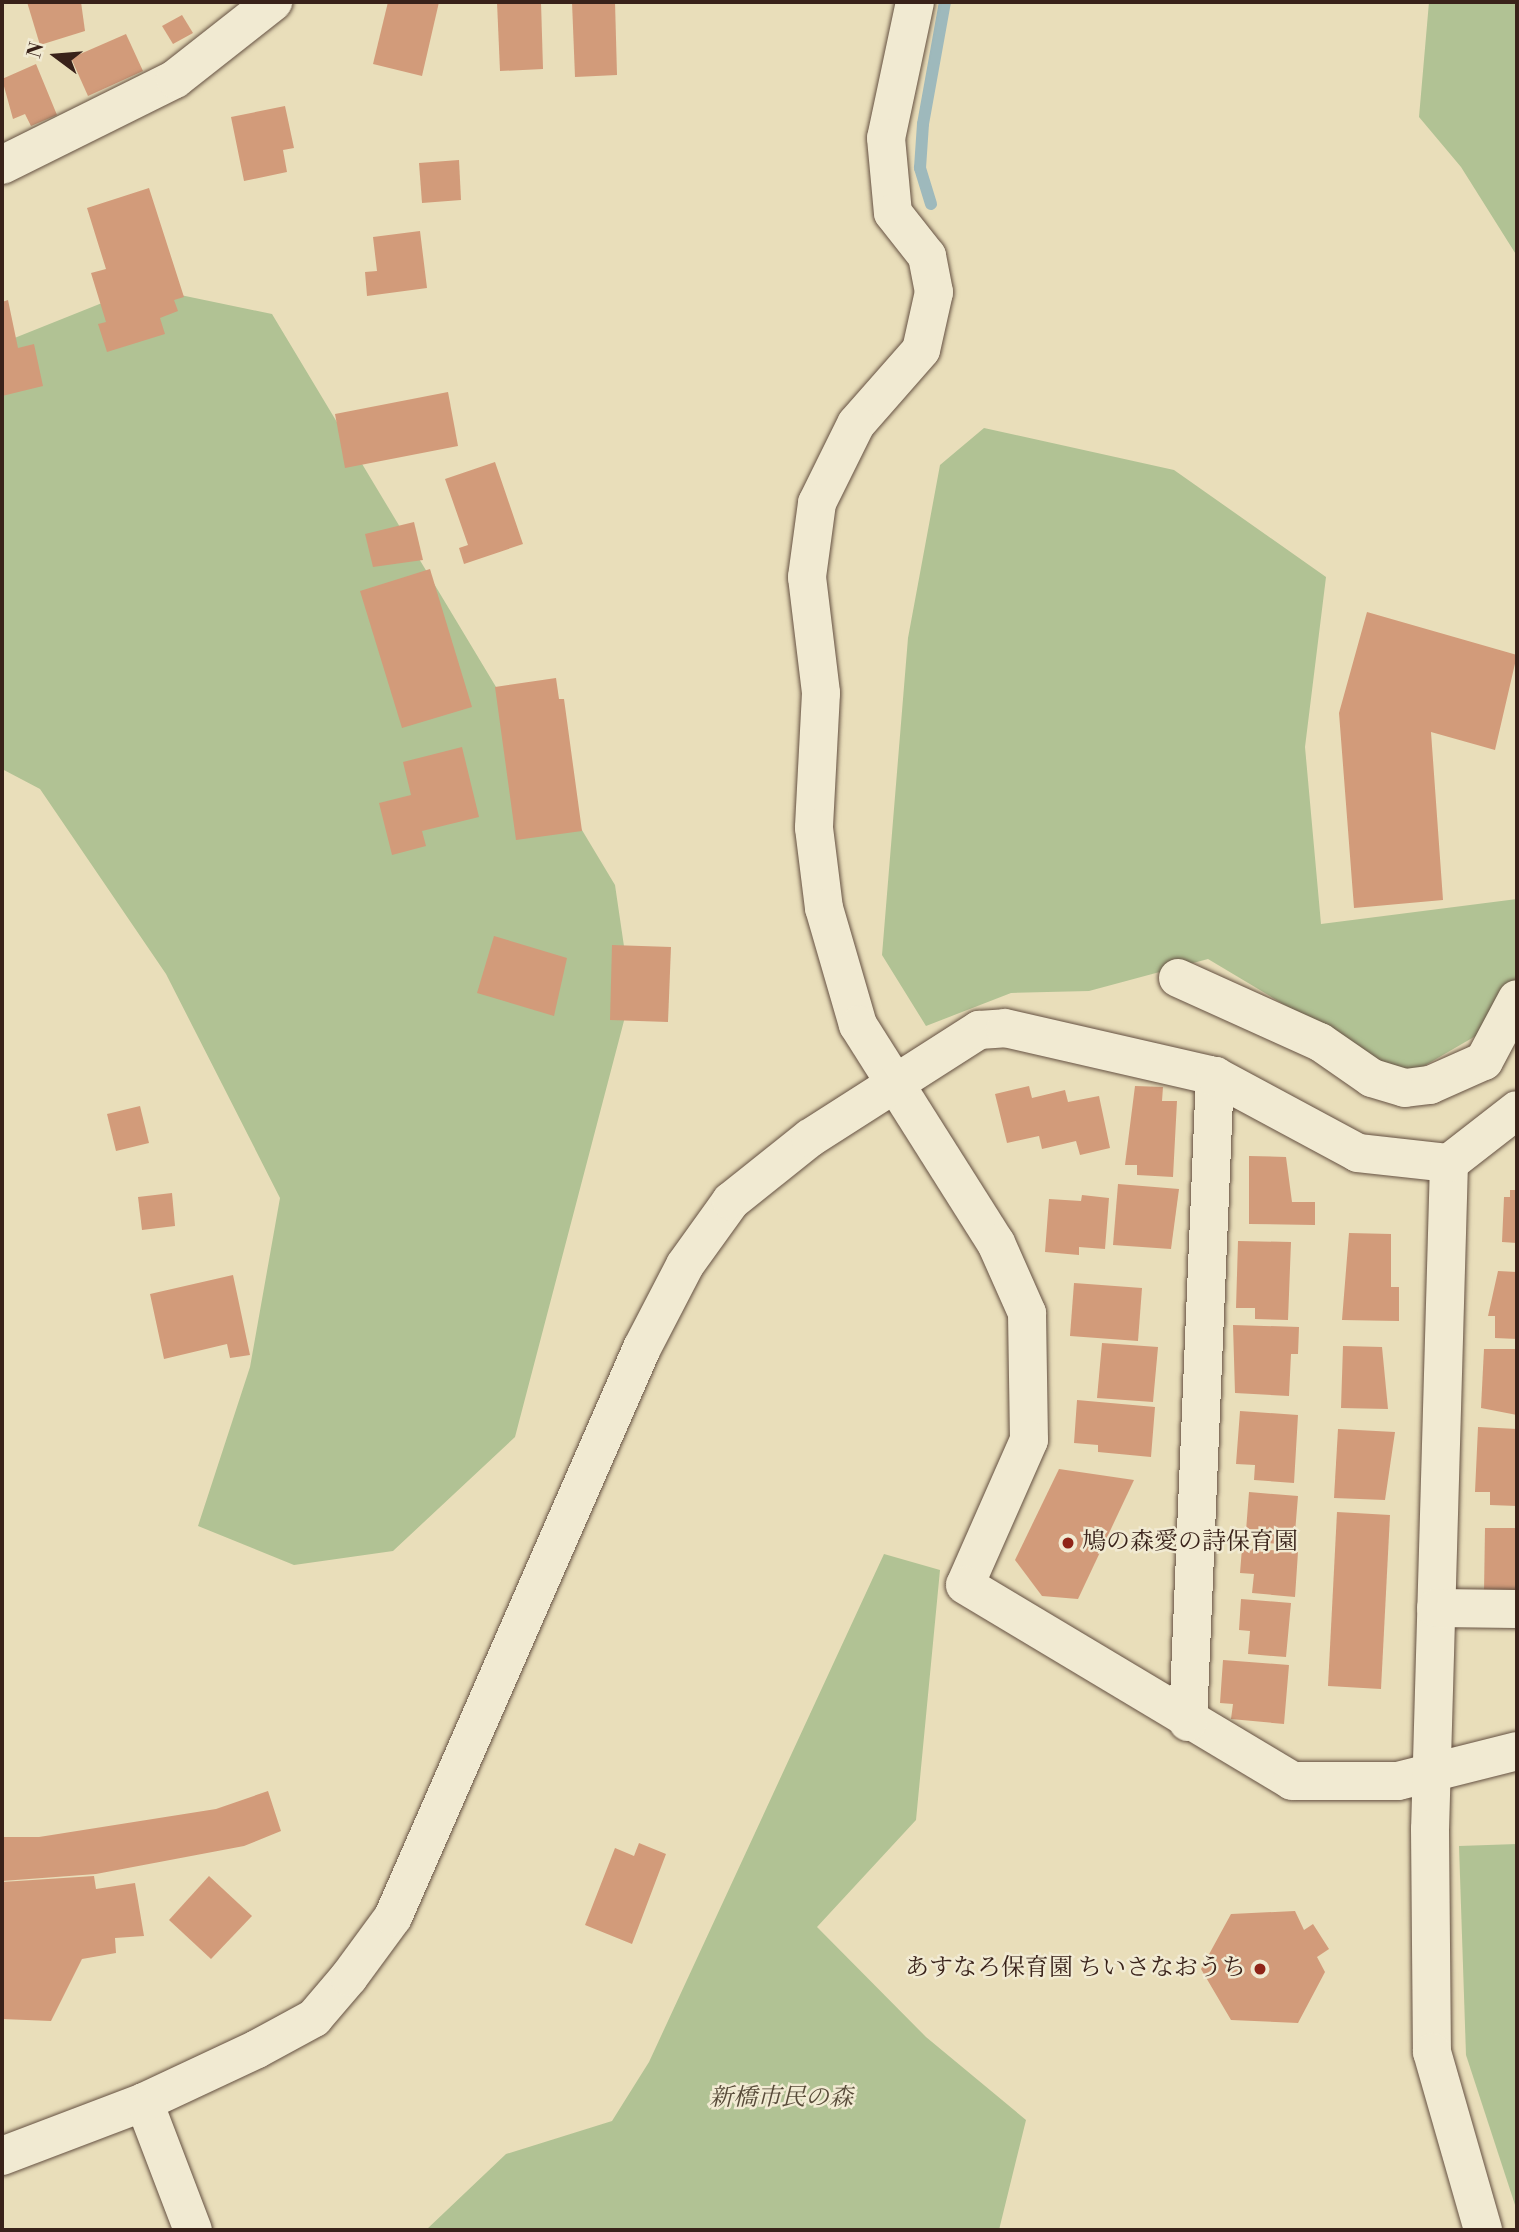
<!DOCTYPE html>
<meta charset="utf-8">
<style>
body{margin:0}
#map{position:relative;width:1519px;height:2232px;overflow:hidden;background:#e9deba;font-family:"Libre Bodoni","Noto Serif JP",serif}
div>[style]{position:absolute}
.green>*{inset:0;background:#b1c294}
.stream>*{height:12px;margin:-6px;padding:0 6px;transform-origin:6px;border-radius:6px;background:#9eb9bc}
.building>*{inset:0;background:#d29b7a}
.roads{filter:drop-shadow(0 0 2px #655142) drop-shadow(0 0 2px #655142)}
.minor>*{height:38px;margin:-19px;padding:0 19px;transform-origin:19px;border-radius:19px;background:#f1ead2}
.dots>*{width:19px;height:19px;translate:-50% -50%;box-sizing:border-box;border:4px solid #f1ead2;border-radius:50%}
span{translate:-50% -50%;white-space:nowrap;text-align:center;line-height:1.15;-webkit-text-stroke:5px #f1ead2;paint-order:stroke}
.poi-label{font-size:24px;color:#39221a}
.left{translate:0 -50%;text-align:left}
.right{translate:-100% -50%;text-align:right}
.park-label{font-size:24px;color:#574a38;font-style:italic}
.frame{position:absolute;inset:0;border:4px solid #39221a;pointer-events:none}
.north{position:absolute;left:21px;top:21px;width:70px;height:70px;-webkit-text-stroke:5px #f1ead2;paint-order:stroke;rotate:286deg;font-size:19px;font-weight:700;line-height:28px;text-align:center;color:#39221a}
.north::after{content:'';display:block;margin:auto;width:24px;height:32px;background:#39221a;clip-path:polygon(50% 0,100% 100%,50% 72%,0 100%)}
</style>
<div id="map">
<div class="green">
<div style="clip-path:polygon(1429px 2px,1517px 2px,1517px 256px,1461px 167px,1419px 117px)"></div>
<div style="clip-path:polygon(142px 287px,272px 314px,615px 885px,631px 994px,515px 1437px,393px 1551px,294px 1565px,198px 1526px,250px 1367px,280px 1198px,166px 974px,40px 789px,2px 769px,2px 343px)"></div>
<div style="clip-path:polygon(984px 428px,1174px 470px,1326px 577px,1305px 747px,1321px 924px,1517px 899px,1517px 975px,1498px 1023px,1405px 1077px,1208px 959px,1089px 991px,1011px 993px,926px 1026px,882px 955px,908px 638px,940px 465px)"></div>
<div style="clip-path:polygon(884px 1554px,940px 1570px,916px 1820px,817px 1927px,926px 2037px,1026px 2120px,999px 2230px,426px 2230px,506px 2154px,612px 2121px,649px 2062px)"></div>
<div style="clip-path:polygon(1517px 1844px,1517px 2211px,1466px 2055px,1459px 1846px)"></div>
</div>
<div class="stream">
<div style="left:931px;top:204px;width:38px;rotate:-107deg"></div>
<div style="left:920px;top:168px;width:44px;rotate:-86.1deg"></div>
<div style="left:923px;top:124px;width:124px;rotate:-79.8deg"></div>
</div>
<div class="building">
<div style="clip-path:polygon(27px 2px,81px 2px,85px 31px,40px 45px)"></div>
<div style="clip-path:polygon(388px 2px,439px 2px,422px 76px,373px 64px)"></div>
<div style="clip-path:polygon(497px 2px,541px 2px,543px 69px,500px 71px)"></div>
<div style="clip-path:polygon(572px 2px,615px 2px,617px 75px,575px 77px)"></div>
<div style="clip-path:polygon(182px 15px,193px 33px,173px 44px,162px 26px)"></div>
<div style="clip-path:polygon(126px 34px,143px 71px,88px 96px,71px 58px)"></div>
<div style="clip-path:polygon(36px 64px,57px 115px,31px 126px,25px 114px,13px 119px,2px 79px)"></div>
<div style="clip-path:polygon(285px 106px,294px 148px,283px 150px,287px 172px,244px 181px,231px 117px)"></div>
<div style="clip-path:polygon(459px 160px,461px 200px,422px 203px,419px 163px)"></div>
<div style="clip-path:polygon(149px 188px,184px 297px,174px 300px,178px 311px,160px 318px,165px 334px,107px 352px,98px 324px,106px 322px,91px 273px,106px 269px,87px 208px)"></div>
<div style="clip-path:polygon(420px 231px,427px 288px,367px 296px,365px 272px,377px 271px,373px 237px)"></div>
<div style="clip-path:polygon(8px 300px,18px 348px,34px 344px,43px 386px,2px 396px,2px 302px)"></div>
<div style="clip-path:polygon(448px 392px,458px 446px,345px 468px,335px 414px)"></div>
<div style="clip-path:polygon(495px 462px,523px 544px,464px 564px,459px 548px,468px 545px,445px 479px)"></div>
<div style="clip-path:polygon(414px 522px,423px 560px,373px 567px,365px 534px)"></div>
<div style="clip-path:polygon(430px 569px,472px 707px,402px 728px,360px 591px)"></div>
<div style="clip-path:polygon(1367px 612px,1517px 655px,1495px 750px,1431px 732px,1443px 900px,1354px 908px,1339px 713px)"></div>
<div style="clip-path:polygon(556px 678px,559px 699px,564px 699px,582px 831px,516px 840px,495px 687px)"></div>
<div style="clip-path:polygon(462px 747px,479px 817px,422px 831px,426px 846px,392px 855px,379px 803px,411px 795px,403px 762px)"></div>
<div style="clip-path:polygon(494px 936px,567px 958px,554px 1016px,477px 993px)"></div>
<div style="clip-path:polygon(612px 945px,671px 947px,668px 1022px,610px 1020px)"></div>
<div style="clip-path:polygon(1029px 1086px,1032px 1098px,1065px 1090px,1068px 1102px,1099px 1096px,1110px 1148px,1080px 1155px,1076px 1141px,1042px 1149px,1039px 1136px,1007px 1143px,995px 1094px)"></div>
<div style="clip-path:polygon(1135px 1086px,1163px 1087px,1162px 1101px,1177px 1101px,1173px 1177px,1137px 1175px,1137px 1165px,1125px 1165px)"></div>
<div style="clip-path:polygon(140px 1106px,149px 1143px,116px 1151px,107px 1114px)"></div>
<div style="clip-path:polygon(1249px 1156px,1286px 1157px,1292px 1202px,1315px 1202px,1315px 1225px,1249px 1224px)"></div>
<div style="clip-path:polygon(1118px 1184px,1179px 1189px,1171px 1249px,1113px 1245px)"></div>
<div style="clip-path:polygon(1510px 1190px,1517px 1190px,1517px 1243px,1502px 1242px,1504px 1197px,1510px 1197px)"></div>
<div style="clip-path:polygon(172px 1193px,175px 1226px,142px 1230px,138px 1197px)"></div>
<div style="clip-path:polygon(1082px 1195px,1109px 1198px,1105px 1249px,1079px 1247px,1079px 1255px,1045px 1252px,1049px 1199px,1081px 1201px)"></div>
<div style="clip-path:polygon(1349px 1233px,1391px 1234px,1391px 1287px,1399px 1287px,1399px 1321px,1342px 1320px)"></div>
<div style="clip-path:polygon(1238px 1241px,1291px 1242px,1288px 1320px,1255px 1319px,1255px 1308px,1236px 1308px)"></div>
<div style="clip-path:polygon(1498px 1271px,1517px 1272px,1517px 1339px,1495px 1338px,1495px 1316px,1488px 1316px)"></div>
<div style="clip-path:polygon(233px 1275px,250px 1355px,230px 1358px,227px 1344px,164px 1359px,150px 1294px)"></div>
<div style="clip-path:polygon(1074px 1283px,1142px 1288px,1138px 1341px,1070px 1336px)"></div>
<div style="clip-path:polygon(1233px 1325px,1299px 1327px,1298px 1354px,1291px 1354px,1289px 1396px,1235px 1393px)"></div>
<div style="clip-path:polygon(1102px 1343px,1158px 1347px,1153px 1402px,1097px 1398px)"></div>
<div style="clip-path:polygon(1343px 1346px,1382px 1347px,1388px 1409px,1341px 1408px)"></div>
<div style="clip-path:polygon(1484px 1349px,1517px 1349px,1517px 1415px,1481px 1408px)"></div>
<div style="clip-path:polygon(1077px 1400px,1155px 1407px,1151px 1457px,1098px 1452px,1098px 1445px,1074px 1443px)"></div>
<div style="clip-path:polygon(1240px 1411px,1298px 1415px,1294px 1483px,1254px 1480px,1255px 1465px,1236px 1464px)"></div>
<div style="clip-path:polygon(1478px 1427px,1517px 1429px,1517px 1506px,1490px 1505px,1490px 1492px,1475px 1492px)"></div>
<div style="clip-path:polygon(1338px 1429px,1395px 1432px,1385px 1500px,1334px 1498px)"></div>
<div style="clip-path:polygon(1059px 1469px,1134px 1480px,1078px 1599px,1042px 1596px,1015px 1560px)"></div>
<div style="clip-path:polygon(1249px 1492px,1298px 1496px,1294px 1545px,1253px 1542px,1254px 1531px,1246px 1531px)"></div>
<div style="clip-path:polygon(1337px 1512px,1390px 1515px,1381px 1689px,1328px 1686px)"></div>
<div style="clip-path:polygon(1485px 1528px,1517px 1528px,1517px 1592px,1484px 1592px)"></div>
<div style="clip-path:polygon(1242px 1548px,1298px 1552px,1295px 1597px,1252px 1593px,1254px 1574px,1240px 1573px)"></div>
<div style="clip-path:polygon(1241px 1599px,1291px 1603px,1286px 1657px,1248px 1654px,1250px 1631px,1239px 1630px)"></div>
<div style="clip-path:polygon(1223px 1660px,1289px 1665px,1284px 1724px,1231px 1719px,1233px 1704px,1220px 1703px)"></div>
<div style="clip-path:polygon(268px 1791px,281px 1831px,244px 1846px,96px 1874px,2px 1881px,2px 1837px,39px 1837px,216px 1809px)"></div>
<div style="clip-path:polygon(639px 1843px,666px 1854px,632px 1944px,585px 1925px,615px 1848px,634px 1856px)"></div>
<div style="clip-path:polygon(94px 1876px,96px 1889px,135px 1883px,144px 1936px,115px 1938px,116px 1953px,82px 1959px,51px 2021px,2px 2019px,2px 1882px)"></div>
<div style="clip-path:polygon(209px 1876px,252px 1916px,211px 1959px,169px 1920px)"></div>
<div style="clip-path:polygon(1295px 1911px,1304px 1930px,1313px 1924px,1329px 1949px,1317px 1957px,1325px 1972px,1298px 2023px,1231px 2020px,1201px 1969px,1231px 1914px)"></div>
</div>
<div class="roads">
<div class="minor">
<div style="left:915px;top:2px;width:139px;rotate:102deg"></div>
<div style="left:886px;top:138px;width:75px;rotate:84.7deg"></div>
<div style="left:893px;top:213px;width:55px;rotate:51.7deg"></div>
<div style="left:927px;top:256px;width:37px;rotate:79deg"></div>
<div style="left:934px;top:292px;width:59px;rotate:102.6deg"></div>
<div style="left:921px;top:350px;width:98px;rotate:131.3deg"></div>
<div style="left:856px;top:424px;width:88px;rotate:116.3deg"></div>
<div style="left:817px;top:503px;width:75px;rotate:97.7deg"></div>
<div style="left:807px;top:577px;width:117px;rotate:83.1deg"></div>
<div style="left:821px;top:693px;width:135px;rotate:93deg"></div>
<div style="left:814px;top:828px;width:81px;rotate:82.9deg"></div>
<div style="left:824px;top:908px;width:122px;rotate:73.8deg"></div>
<div style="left:858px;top:1025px;width:258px;rotate:57.7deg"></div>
<div style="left:996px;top:1243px;width:77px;rotate:66.1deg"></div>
<div style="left:1027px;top:1313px;width:127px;rotate:89.1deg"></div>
<div style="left:1029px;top:1440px;width:158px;rotate:113.8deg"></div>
<div style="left:965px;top:1585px;width:381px;rotate:30.9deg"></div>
<div style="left:1292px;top:1781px;width:106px"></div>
<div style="left:1398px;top:1781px;width:123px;rotate:-14.1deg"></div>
<div style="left:2px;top:165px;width:193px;rotate:-26.4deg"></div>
<div style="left:175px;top:79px;width:125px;rotate:-38.2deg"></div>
<div style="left:1178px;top:978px;width:156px;rotate:24.3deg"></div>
<div style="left:1320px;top:1042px;width:63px;rotate:34.7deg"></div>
<div style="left:1372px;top:1078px;width:34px;rotate:17deg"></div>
<div style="left:1405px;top:1088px;width:25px;rotate:-7deg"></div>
<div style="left:1430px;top:1085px;width:59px;rotate:-24deg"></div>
<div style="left:1484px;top:1061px;width:70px;rotate:-62deg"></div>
<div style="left:1449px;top:1163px;width:666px;rotate:91.63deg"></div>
<div style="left:1430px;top:1829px;width:223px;rotate:89.5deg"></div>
<div style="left:1432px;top:2052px;width:185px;rotate:74deg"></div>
<div style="left:1436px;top:1608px;width:81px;rotate:0.7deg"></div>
<div style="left:1188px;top:1722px;width:647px;rotate:-87.61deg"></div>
<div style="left:144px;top:2102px;width:137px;rotate:69.1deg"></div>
<div style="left:2px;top:2156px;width:152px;rotate:-20.8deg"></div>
<div style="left:144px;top:2102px;width:125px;rotate:-25.1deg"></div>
<div style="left:257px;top:2049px;width:65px;rotate:-28.5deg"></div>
<div style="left:314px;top:2018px;width:54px;rotate:-49.5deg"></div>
<div style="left:349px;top:1977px;width:74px;rotate:-53.7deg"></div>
<div style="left:393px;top:1917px;width:621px;rotate:-66.37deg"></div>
<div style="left:642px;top:1348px;width:93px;rotate:-62.6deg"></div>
<div style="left:685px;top:1265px;width:79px;rotate:-54.3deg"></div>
<div style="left:731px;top:1201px;width:101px;rotate:-38.6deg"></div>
<div style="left:810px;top:1138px;width:201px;rotate:-32.6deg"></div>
<div style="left:979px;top:1030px;width:26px;rotate:-4deg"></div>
<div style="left:1005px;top:1028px;width:215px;rotate:12.9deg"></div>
<div style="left:1215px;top:1076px;width:162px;rotate:28.3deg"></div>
<div style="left:1358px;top:1153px;width:92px;rotate:6.3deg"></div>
<div style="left:1449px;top:1163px;width:86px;rotate:-37.9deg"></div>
</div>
</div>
<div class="dots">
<div style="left:1068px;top:1543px;background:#8f2418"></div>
<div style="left:1260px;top:1969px;background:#8f2418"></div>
</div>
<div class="poi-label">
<span class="left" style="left:1082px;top:1543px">鳩の森愛の詩保育園</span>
<span class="right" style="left:1246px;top:1969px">あすなろ保育園 ちいさなおうち</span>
</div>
<div class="park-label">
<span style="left:781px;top:2099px">新橋市民の森</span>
</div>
<div class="frame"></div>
<div class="north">N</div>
</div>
